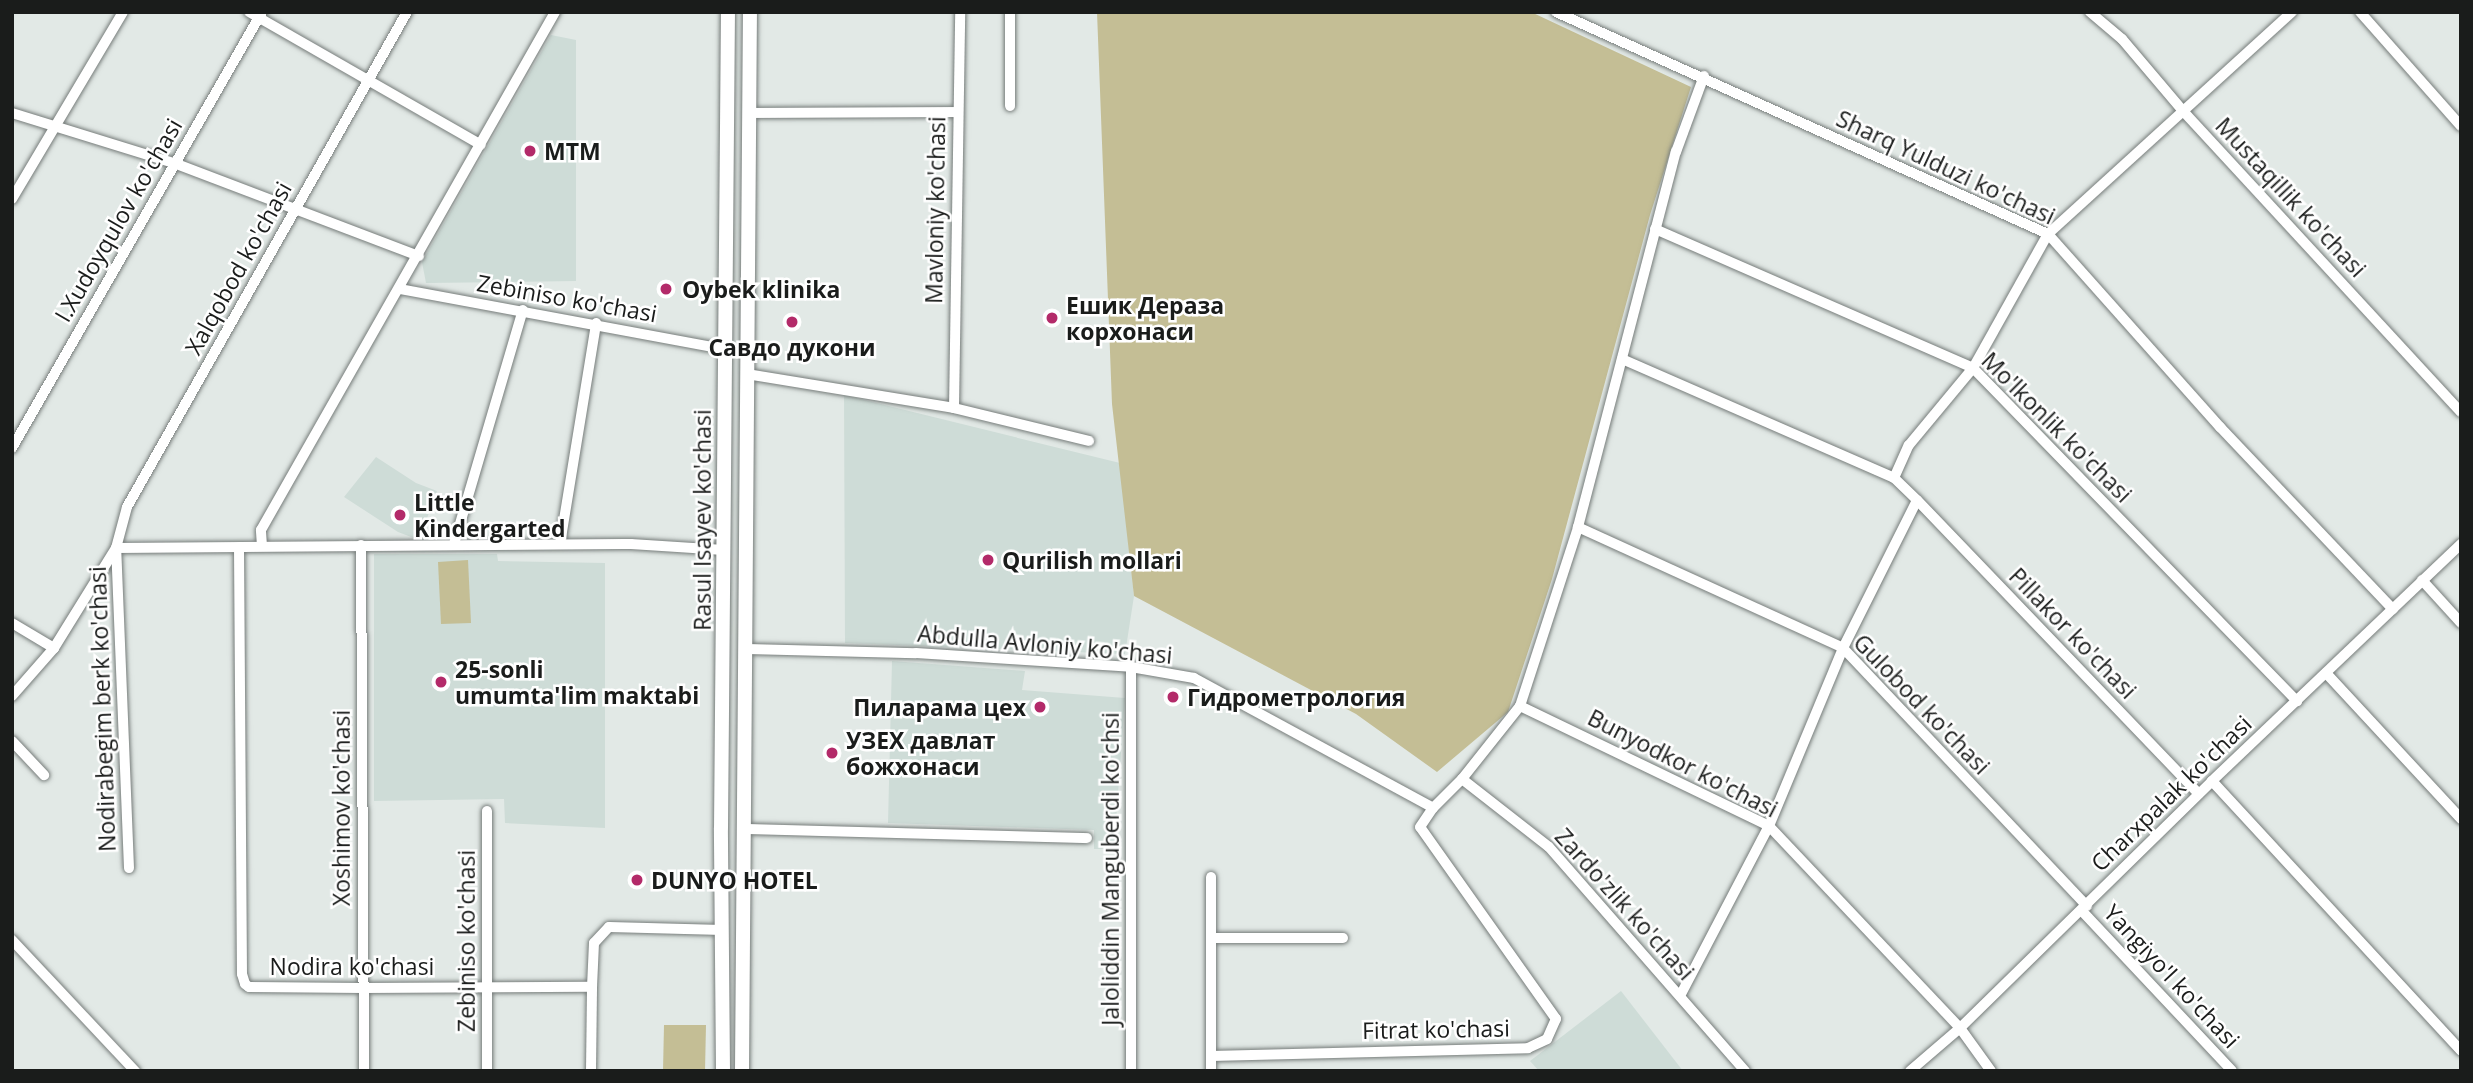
<!DOCTYPE html>
<meta charset="utf-8">
<style>
body{margin:0}
#map{position:relative;width:2473px;height:1083px;overflow:hidden;background:#e2e9e6;font-family:"Open Sans",sans-serif}
div>[style]{position:absolute}
.built>*{inset:0;background:#cedcd7}
.green>*{inset:0;background:#c4be95}
.roads{filter:drop-shadow(0 0 2px #767c7a) drop-shadow(0 0 2px #767c7a)}
.minor>*{height:10px;margin:-5px;padding:0 5px;transform-origin:5px;border-radius:5px;background:#fff}
.major>*{height:14px;margin:-7px;padding:0 7px;transform-origin:7px;border-radius:7px;background:#fff}
.dots>*{width:19px;height:19px;translate:-50% -50%;box-sizing:border-box;border:4px solid #fff;border-radius:50%}
span{translate:-50% -50%;white-space:nowrap;text-align:center;line-height:1.15;-webkit-text-stroke:5px #fff;paint-order:stroke}
.poi-label{font-size:23px;color:#1a1c1b;font-weight:700}
.left{translate:0 -50%;text-align:left}
.right{translate:-100% -50%;text-align:right}
.street-label{font-size:23px;color:#1a1c1b}
.frame{position:absolute;inset:0;border:14px solid #1a1c1b;pointer-events:none}
</style>
<div id="map">
<div class="built">
<div style="clip-path:polygon(551px 35px,576px 40px,576px 281px,426px 283px,422px 262px)"></div>
<div style="clip-path:polygon(844px 395px,1120px 463px,1134px 596px,1125px 654px,845px 643px)"></div>
<div style="clip-path:polygon(376px 457px,416px 483px,437px 491px,419px 540px,398px 532px,344px 497px)"></div>
<div style="clip-path:polygon(374px 554px,497px 554px,498px 561px,605px 563px,605px 828px,505px 823px,504px 799px,374px 801px)"></div>
<div style="clip-path:polygon(892px 661px,1025px 671px,1022px 690px,1125px 698px,1114px 849px,1094px 849px,1094px 830px,888px 823px)"></div>
<div style="clip-path:polygon(1621px 991px,1683px 1071px,1539px 1071px,1530px 1061px)"></div>
</div>
<div class="green">
<div style="clip-path:polygon(1097px 12px,1531px 12px,1691px 87px,1650px 215px,1552px 579px,1508px 712px,1437px 772px,1356px 714px,1134px 596px,1112px 404px)"></div>
<div style="clip-path:polygon(468px 560px,471px 623px,441px 624px,438px 562px)"></div>
<div style="clip-path:polygon(664px 1025px,706px 1025px,705px 1071px,663px 1071px)"></div>
</div>
<div class="roads">
<div class="minor">
<div style="left:249px;top:12px;width:267px;rotate:29.8deg"></div>
<div style="left:1010px;top:12px;width:94px;rotate:90deg"></div>
<div style="left:1556px;top:12px;width:540px;rotate:24.29deg"></div>
<div style="left:2048px;top:234px;width:259px;rotate:48.3deg"></div>
<div style="left:2220px;top:427px;width:251px;rotate:46.5deg"></div>
<div style="left:2090px;top:12px;width:42px;rotate:40.2deg"></div>
<div style="left:2122px;top:39px;width:96px;rotate:49.7deg"></div>
<div style="left:2184px;top:112px;width:408px;rotate:47.3deg"></div>
<div style="left:2360px;top:12px;width:152px;rotate:48.5deg"></div>
<div style="left:12px;top:113px;width:170px;rotate:17.2deg"></div>
<div style="left:174px;top:163px;width:262px;rotate:20.8deg"></div>
<div style="left:750px;top:113px;width:207px;rotate:-0.3deg"></div>
<div style="left:12px;top:199px;width:217px;rotate:-59.3deg"></div>
<div style="left:1655px;top:229px;width:347px;rotate:23.6deg"></div>
<div style="left:1973px;top:368px;width:465px;rotate:45.8deg"></div>
<div style="left:400px;top:289px;width:330px;rotate:10.5deg"></div>
<div style="left:1622px;top:359px;width:297px;rotate:23.6deg"></div>
<div style="left:747px;top:374px;width:210px;rotate:9.3deg"></div>
<div style="left:954px;top:408px;width:139px;rotate:13.7deg"></div>
<div style="left:954px;top:408px;width:396px;rotate:-89.1deg"></div>
<div style="left:12px;top:448px;width:503px;rotate:-60.17deg"></div>
<div style="left:1917px;top:500px;width:407px;rotate:46.2deg"></div>
<div style="left:1578px;top:527px;width:291px;rotate:24.5deg"></div>
<div style="left:1843px;top:648px;width:355px;rotate:46.6deg"></div>
<div style="left:454px;top:544px;width:244px;rotate:-73.6deg"></div>
<div style="left:560px;top:544px;width:224px;rotate:-80.7deg"></div>
<div style="left:361px;top:545px;width:526px;rotate:89.67deg"></div>
<div style="left:262px;top:546px;width:16px;rotate:-94deg"></div>
<div style="left:261px;top:530px;width:596px;rotate:-60.42deg"></div>
<div style="left:239px;top:547px;width:427px;rotate:89.6deg"></div>
<div style="left:242px;top:974px;width:10px;rotate:73deg"></div>
<div style="left:245px;top:984px;width:5px;rotate:37deg"></div>
<div style="left:249px;top:987px;width:114px;rotate:0.5deg"></div>
<div style="left:363px;top:988px;width:229px;rotate:-0.3deg"></div>
<div style="left:592px;top:987px;width:44px;rotate:-87.4deg"></div>
<div style="left:594px;top:943px;width:22px;rotate:-47deg"></div>
<div style="left:609px;top:927px;width:114px;rotate:1.5deg"></div>
<div style="left:116px;top:548px;width:515px;rotate:-0.45deg"></div>
<div style="left:631px;top:544px;width:93px;rotate:3.7deg"></div>
<div style="left:2422px;top:580px;width:58px;rotate:47.8deg"></div>
<div style="left:12px;top:623px;width:49px;rotate:30.8deg"></div>
<div style="left:54px;top:648px;width:118px;rotate:-58.2deg"></div>
<div style="left:747px;top:649px;width:169px;rotate:1.4deg"></div>
<div style="left:916px;top:653px;width:215px;rotate:3.7deg"></div>
<div style="left:1131px;top:667px;width:64px;rotate:9.9deg"></div>
<div style="left:1194px;top:678px;width:272px;rotate:28.5deg"></div>
<div style="left:2326px;top:673px;width:199px;rotate:47.2deg"></div>
<div style="left:12px;top:696px;width:64px;rotate:-48.8deg"></div>
<div style="left:1520px;top:706px;width:276px;rotate:25.7deg"></div>
<div style="left:1769px;top:826px;width:278px;rotate:46.6deg"></div>
<div style="left:1960px;top:1028px;width:53px;rotate:54.2deg"></div>
<div style="left:12px;top:741px;width:47px;rotate:46.7deg"></div>
<div style="left:1462px;top:779px;width:110px;rotate:38deg"></div>
<div style="left:1549px;top:847px;width:298px;rotate:48.8deg"></div>
<div style="left:2212px;top:781px;width:367px;rotate:47.3deg"></div>
<div style="left:743px;top:829px;width:344px;rotate:1.5deg"></div>
<div style="left:129px;top:868px;width:320px;rotate:-92.3deg"></div>
<div style="left:116px;top:548px;width:42px;rotate:-75deg"></div>
<div style="left:127px;top:507px;width:569px;rotate:-60.51deg"></div>
<div style="left:1211px;top:877px;width:194px;rotate:90deg"></div>
<div style="left:2082px;top:911px;width:219px;rotate:46.8deg"></div>
<div style="left:1211px;top:938px;width:132px"></div>
<div style="left:12px;top:940px;width:180px;rotate:46.8deg"></div>
<div style="left:1680px;top:996px;width:192px;rotate:-62.4deg"></div>
<div style="left:1769px;top:826px;width:193px;rotate:-67.4deg"></div>
<div style="left:1843px;top:648px;width:165px;rotate:-63.4deg"></div>
<div style="left:1917px;top:500px;width:32px;rotate:-136deg"></div>
<div style="left:1894px;top:478px;width:36px;rotate:-66deg"></div>
<div style="left:1909px;top:445px;width:100px;rotate:-50.3deg"></div>
<div style="left:1973px;top:368px;width:154px;rotate:-60.8deg"></div>
<div style="left:2048px;top:234px;width:330px;rotate:-42.3deg"></div>
<div style="left:1211px;top:1056px;width:317px;rotate:-1.4deg"></div>
<div style="left:1528px;top:1048px;width:21px;rotate:-25deg"></div>
<div style="left:1547px;top:1039px;width:22px;rotate:-66deg"></div>
<div style="left:1556px;top:1019px;width:235px;rotate:-125.3deg"></div>
<div style="left:1420px;top:827px;width:23px;rotate:-56deg"></div>
<div style="left:1433px;top:808px;width:41px;rotate:-45deg"></div>
<div style="left:1462px;top:779px;width:93px;rotate:-51.5deg"></div>
<div style="left:1520px;top:706px;width:188px;rotate:-72deg"></div>
<div style="left:1578px;top:527px;width:388px;rotate:-75.4deg"></div>
<div style="left:1676px;top:152px;width:81px;rotate:-69.8deg"></div>
<div style="left:487px;top:1071px;width:260px;rotate:-90deg"></div>
<div style="left:591px;top:1071px;width:84px;rotate:-89.3deg"></div>
<div style="left:1131px;top:1071px;width:404px;rotate:-90deg"></div>
<div style="left:1910px;top:1071px;width:66px;rotate:-40.7deg"></div>
<div style="left:1960px;top:1028px;width:353px;rotate:-44.4deg"></div>
<div style="left:2212px;top:781px;width:344px;rotate:-43.6deg"></div>
</div>
<div class="major">
<div style="left:723px;top:1071px;width:243px;rotate:-90.5deg"></div>
<div style="left:721px;top:828px;width:816px;rotate:-89.51deg"></div>
<div style="left:742px;top:1071px;width:1059px;rotate:-89.57deg"></div>
</div>
</div>
<div class="dots">
<div style="left:530px;top:151px;background:#b32a69"></div>
<div style="left:666px;top:289px;background:#b32a69"></div>
<div style="left:1052px;top:318px;background:#b32a69"></div>
<div style="left:792px;top:322px;background:#b32a69"></div>
<div style="left:400px;top:515px;background:#b32a69"></div>
<div style="left:988px;top:560px;background:#b32a69"></div>
<div style="left:441px;top:682px;background:#b32a69"></div>
<div style="left:1173px;top:697px;background:#b32a69"></div>
<div style="left:1040px;top:707px;background:#b32a69"></div>
<div style="left:832px;top:753px;background:#b32a69"></div>
<div style="left:637px;top:880px;background:#b32a69"></div>
</div>
<div class="poi-label">
<span class="left" style="left:544px;top:151px">MTM</span>
<span class="left" style="left:682px;top:289px">Oybek klinika</span>
<span class="left" style="left:1066px;top:318px">Ешик Дераза<br>корхонаси</span>
<span style="left:792px;top:347px">Савдо дукони</span>
<span class="left" style="left:414px;top:515px">Little<br>Kindergarted</span>
<span class="left" style="left:1002px;top:560px">Qurilish mollari</span>
<span class="left" style="left:455px;top:682px">25-sonli<br>umumta'lim maktabi</span>
<span class="left" style="left:1187px;top:697px">Гидрометрология</span>
<span class="right" style="left:1026px;top:707px">Пиларама цех</span>
<span class="left" style="left:846px;top:753px">УЗЕХ давлат<br>божхонаси</span>
<span class="left" style="left:651px;top:880px">DUNYO HOTEL</span>
</div>
<div class="street-label">
<span style="left:1946px;top:167px;rotate:25deg">Sharq Yulduzi ko'chasi</span>
<span style="left:2291px;top:197px;rotate:47deg">Mustaqillik ko'chasi</span>
<span style="left:935px;top:210px;rotate:-89deg">Mavloniy ko'chasi</span>
<span style="left:118px;top:220px;rotate:-60deg">I.Xudoyqulov ko'chasi</span>
<span style="left:238px;top:268px;rotate:-61deg">Xalqobod ko'chasi</span>
<span style="left:567px;top:298px;rotate:10deg">Zebiniso ko'chasi</span>
<span style="left:2057px;top:427px;rotate:45deg">Mo'lkonlik ko'chasi</span>
<span style="left:702px;top:520px;rotate:-90deg">Rasul Isayev ko'chasi</span>
<span style="left:2073px;top:633px;rotate:46deg">Pillakor ko'chasi</span>
<span style="left:1045px;top:644px;rotate:5deg">Abdulla Avloniy ko'chasi</span>
<span style="left:1922px;top:704px;rotate:46deg">Gulobod ko'chasi</span>
<span style="left:102px;top:709px;rotate:-92deg">Nodirabegim berk ko'chasi</span>
<span style="left:1683px;top:763px;rotate:27deg">Bunyodkor ko'chasi</span>
<span style="left:2171px;top:793px;rotate:-44deg">Charxpalak ko'chasi</span>
<span style="left:341px;top:808px;rotate:-90deg">Xoshimov ko'chasi</span>
<span style="left:1110px;top:869px;rotate:-90deg">Jaloliddin Manguberdi ko'chsi</span>
<span style="left:1625px;top:904px;rotate:48deg">Zardo'zlik ko'chasi</span>
<span style="left:466px;top:941px;rotate:-90deg">Zebiniso ko'chasi</span>
<span style="left:352px;top:966px">Nodira ko'chasi</span>
<span style="left:2172px;top:976px;rotate:47deg">Yangiyo'l ko'chasi</span>
<span style="left:1436px;top:1029px;rotate:-1deg">Fitrat ko'chasi</span>
</div>
<div class="frame"></div>
</div>
